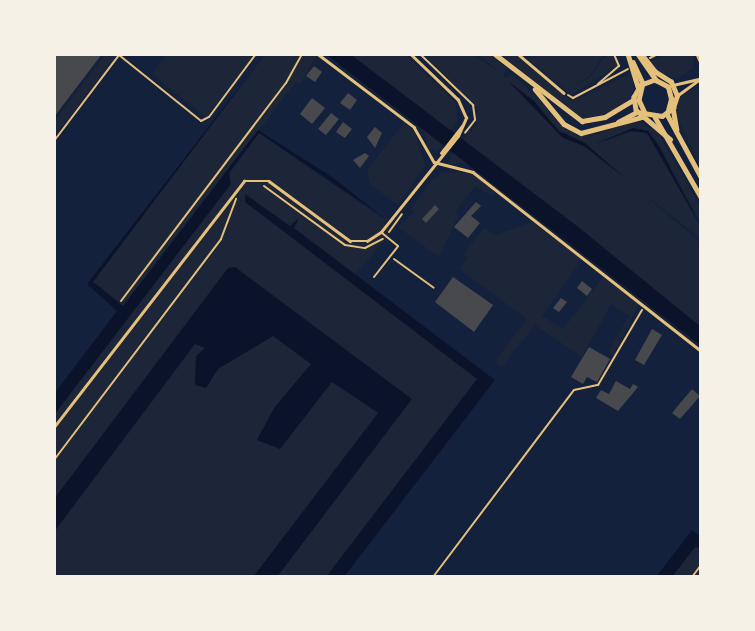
<!DOCTYPE html>
<style>
body{margin:0}
#map{position:relative;width:755px;height:631px;overflow:hidden;background:#14213d;font-family:"DM Sans",sans-serif}
div>[style]{position:absolute}
.green>*{inset:0;background:#1d2539}
.water>*{inset:0;background:#0b132b}
.building>*{inset:0;background:#48494c}
.path>*{height:2px;margin:-1px;padding:0 1px;transform-origin:1px;border-radius:1px;background:#e5c07b}
.service>*{height:2px;margin:-1px;padding:0 1px;transform-origin:1px;border-radius:1px;background:#e5c07b}
.minor>*{height:2.5px;margin:-1.25px;padding:0 1.25px;transform-origin:1.25px;border-radius:1.25px;background:#e5c07b}
.secondary>*{height:4.5px;margin:-2.25px;padding:0 2.25px;transform-origin:2.25px;border-radius:2.25px;background:#e5c07b}
.primary>*{height:4.5px;margin:-2.25px;padding:0 2.25px;transform-origin:2.25px;border-radius:2.25px;background:#e5c07b}
span{translate:-50% -50%;white-space:nowrap;text-align:center;line-height:1.15;-webkit-text-stroke:6px #f6f1e7;paint-order:stroke}
.frame{position:absolute;inset:0;border:56px solid #f6f1e7;pointer-events:none}
</style>
<div id="map">
<div class="green">
<div style="clip-path:polygon(106px 54px,118px 54px,54px 137px,54px 122px)"></div>
<div style="clip-path:polygon(167px 54px,254px 54px,206px 117px,152px 74px)"></div>
<div style="clip-path:polygon(265px 54px,316px 56px,300px 84px,296px 82px,123px 306px,93px 281px)"></div>
<div style="clip-path:polygon(323px 54px,443px 144px,437px 152px,428px 149px,425px 134px,418px 126px)"></div>
<div style="clip-path:polygon(350px 54px,405px 54px,456px 103px,457px 123px,450px 131px,439px 124px)"></div>
<div style="clip-path:polygon(423px 54px,472px 54px,499px 72px,478px 54px,489px 54px,506px 68px,503px 78px,513px 75px,577px 136px,595px 135px,635px 120px,657px 131px,701px 208px,701px 223px,659px 146px,648px 131px,633px 128px,595px 144px,639px 130px,650px 137px,664px 159px,701px 227px,701px 239px,635px 187px,701px 243px,701px 327px,462px 140px,476px 126px,477px 107px)"></div>
<div style="clip-path:polygon(500px 54px,517px 56px,572px 101px,632px 73px,634px 90px,623px 106px,598px 117px,579px 118px)"></div>
<div style="clip-path:polygon(530px 54px,554px 75px,531px 54px,605px 54px,589px 76px,571px 88px,590px 77px,607px 54px,613px 54px,618px 66px,572px 95px,529px 60px)"></div>
<div style="clip-path:polygon(665px 54px,694px 54px,693px 68px,677px 79px,659px 72px,651px 62px)"></div>
<div style="clip-path:polygon(693px 89px,701px 89px,701px 169px,675px 113px,680px 97px)"></div>
<div style="clip-path:polygon(404px 123px,415px 132px,425px 166px,398px 205px,370px 184px,367px 170px)"></div>
<div style="clip-path:polygon(259px 133px,380px 217px,388px 218px,384px 223px,394px 230px,352px 278px,484px 378px,334px 577px,54px 577px,54px 412px)"></div>
<div style="clip-path:polygon(454px 152px,677px 323px,701px 347px,473px 168px,462px 163px,447px 165px)"></div>
<div style="clip-path:polygon(443px 172px,471px 173px,493px 190px,494px 197px,475px 186px,455px 212px,458px 216px,439px 257px,398px 227px,414px 212px,411px 209px,431px 181px)"></div>
<div style="clip-path:polygon(532px 222px,582px 259px,542px 316px,563px 329px,603px 277px,639px 304px,613px 356px,609px 350px,629px 316px,611px 304px,582px 357px,535px 325px,502px 367px,494px 362px,527px 319px,459px 269px,468px 258px,463px 255px,484px 228px,496px 235px)"></div>
<div style="clip-path:polygon(701px 541px,701px 577px,666px 577px)"></div>
</div>
<div class="water">
<div style="clip-path:polygon(265px 54px,93px 282px,123px 306px,258px 130px,332px 177px,383px 217px,259px 133px,229px 173px,231px 184px,54px 415px,54px 394px,117px 311px,87px 284px)"></div>
<div style="clip-path:polygon(326px 54px,350px 54px,577px 226px,701px 327px,701px 346px)"></div>
<div style="clip-path:polygon(508px 81px,534px 101px,559px 131px,585px 143px,626px 179px,584px 146px,563px 138px)"></div>
<div style="clip-path:polygon(633px 128px,648px 131px,659px 146px,701px 227px,647px 133px,630px 131px,595px 144px)"></div>
<div style="clip-path:polygon(245px 194px,290px 226px,299px 218px,294px 228px,495px 380px,344px 577px,326px 577px,477px 379px,245px 202px)"></div>
<div style="clip-path:polygon(235px 267px,412px 399px,277px 577px,253px 577px,378px 413px,332px 382px,280px 449px,257px 440px,274px 408px,311px 364px,273px 336px,218px 369px,206px 388px,195px 385px,196px 356px,205px 348px,195px 344px,54px 532px,54px 499px,228px 268px)"></div>
<div style="clip-path:polygon(692px 530px,701px 537px,701px 548px,695px 547px,672px 577px,656px 577px)"></div>
</div>
<div class="building">
<div style="clip-path:polygon(54px 54px,102px 54px,54px 117px)"></div>
<div style="clip-path:polygon(314px 66px,322px 72px,315px 82px,306px 76px)"></div>
<div style="clip-path:polygon(348px 93px,357px 100px,350px 110px,340px 103px)"></div>
<div style="clip-path:polygon(312px 98px,325px 108px,312px 124px,300px 114px)"></div>
<div style="clip-path:polygon(331px 113px,339px 119px,326px 135px,318px 129px)"></div>
<div style="clip-path:polygon(343px 122px,352px 129px,345px 138px,336px 132px)"></div>
<div style="clip-path:polygon(375px 127px,382px 133px,375px 148px,367px 137px)"></div>
<div style="clip-path:polygon(365px 153px,369px 156px,360px 168px,353px 160px)"></div>
<div style="clip-path:polygon(476px 202px,481px 206px,471px 216px,480px 223px,468px 238px,454px 227px)"></div>
<div style="clip-path:polygon(435px 205px,439px 209px,426px 223px,422px 219px)"></div>
<div style="clip-path:polygon(453px 277px,493px 305px,474px 332px,435px 302px)"></div>
<div style="clip-path:polygon(582px 281px,592px 289px,587px 296px,577px 288px)"></div>
<div style="clip-path:polygon(561px 298px,567px 302px,559px 312px,553px 308px)"></div>
<div style="clip-path:polygon(652px 329px,662px 335px,644px 365px,635px 360px)"></div>
<div style="clip-path:polygon(589px 347px,610px 359px,597px 382px,587px 377px,583px 384px,571px 377px)"></div>
<div style="clip-path:polygon(616px 381px,630px 389px,633px 384px,638px 387px,618px 411px,596px 398px,601px 390px,609px 394px)"></div>
<div style="clip-path:polygon(692px 389px,700px 396px,680px 419px,672px 413px)"></div>
</div>
<div class="path">
<div style="left:420px;top:54px;width:74px;rotate:43.9deg"></div>
<div style="left:473px;top:105px;width:15px;rotate:82deg"></div>
<div style="left:475px;top:120px;width:16px;rotate:128deg"></div>
<div style="left:650px;top:58px;width:9px;rotate:-27deg"></div>
<div style="left:598px;top:84px;width:28px;rotate:-41deg"></div>
<div style="left:619px;top:66px;width:13px;rotate:-113deg"></div>
<div style="left:568px;top:95px;width:6px;rotate:31deg"></div>
<div style="left:573px;top:98px;width:62px;rotate:-27.8deg"></div>
<div style="left:54px;top:141px;width:108px;rotate:-52.9deg"></div>
<div style="left:119px;top:55px;width:105px;rotate:38.8deg"></div>
<div style="left:201px;top:121px;width:9px;rotate:-27deg"></div>
<div style="left:209px;top:117px;width:79px;rotate:-53.3deg"></div>
<div style="left:264px;top:186px;width:100px;rotate:36.1deg"></div>
<div style="left:345px;top:245px;width:20px;rotate:9deg"></div>
<div style="left:365px;top:248px;width:20px;rotate:-27deg"></div>
<div style="left:389px;top:232px;width:22px;rotate:-54deg"></div>
<div style="left:394px;top:259px;width:49px;rotate:35.9deg"></div>
<div style="left:121px;top:301px;width:273px;rotate:-52.9deg"></div>
<div style="left:286px;top:83px;width:33px;rotate:-61deg"></div>
<div style="left:54px;top:460px;width:277px;rotate:-52.9deg"></div>
<div style="left:221px;top:239px;width:43px;rotate:-69.4deg"></div>
<div style="left:433px;top:577px;width:234px;rotate:-53deg"></div>
<div style="left:574px;top:390px;width:25px;rotate:-12deg"></div>
<div style="left:598px;top:385px;width:87px;rotate:-59.6deg"></div>
<div style="left:692px;top:577px;width:15px;rotate:-53deg"></div>
</div>
<div class="service">
<div style="left:374px;top:277px;width:39px;rotate:-52deg"></div>
<div style="left:398px;top:246px;width:21px;rotate:-141deg"></div>
</div>
<div class="minor">
<div style="left:318px;top:54px;width:121px;rotate:37.2deg"></div>
<div style="left:414px;top:127px;width:40px;rotate:60.3deg"></div>
<div style="left:434px;top:162px;width:40px;rotate:14.4deg"></div>
<div style="left:473px;top:172px;width:290px;rotate:38.1deg"></div>
<div style="left:518px;top:54px;width:60px;rotate:40.3deg"></div>
<div style="left:697px;top:54px;width:10px;rotate:66deg"></div>
<div style="left:673px;top:85px;width:28px;rotate:-13deg"></div>
<div style="left:678px;top:95px;width:29px;rotate:-36deg"></div>
<div style="left:441px;top:153px;width:34px;rotate:-52deg"></div>
<div style="left:54px;top:427px;width:311px;rotate:-52.3deg"></div>
<div style="left:244px;top:181px;width:25px"></div>
<div style="left:269px;top:181px;width:101px;rotate:36.5deg"></div>
<div style="left:350px;top:241px;width:17px"></div>
<div style="left:367px;top:241px;width:17px;rotate:-33deg"></div>
<div style="left:381px;top:232px;width:123px;rotate:-51.3deg"></div>
<div style="left:458px;top:136px;width:20px;rotate:-66deg"></div>
<div style="left:466px;top:118px;width:20px;rotate:-114deg"></div>
<div style="left:458px;top:100px;width:66px;rotate:-136.2deg"></div>
</div>
<div class="secondary">
<div style="left:495px;top:54px;width:110px;rotate:37.6deg"></div>
<div style="left:582px;top:121px;width:23px;rotate:-10deg"></div>
<div style="left:605px;top:117px;width:33px;rotate:-31deg"></div>
<div style="left:535px;top:89px;width:45px;rotate:50.4deg"></div>
<div style="left:564px;top:124px;width:19px;rotate:28deg"></div>
<div style="left:581px;top:133px;width:63px;rotate:-14.7deg"></div>
<div style="left:618px;top:122px;width:21px;rotate:-28deg"></div>
</div>
<div class="primary">
<div style="left:628px;top:54px;width:34px;rotate:73deg"></div>
<div style="left:638px;top:54px;width:32px;rotate:55deg"></div>
<div style="left:633px;top:62px;width:23px;rotate:65deg"></div>
<div style="left:643px;top:83px;width:17px;rotate:103deg"></div>
<div style="left:639px;top:100px;width:14px;rotate:65deg"></div>
<div style="left:673px;top:108px;width:22px;rotate:80deg"></div>
<div style="left:637px;top:112px;width:25px;rotate:9deg"></div>
<div style="left:662px;top:116px;width:14px;rotate:-36deg"></div>
<div style="left:673px;top:108px;width:13px;rotate:-72deg"></div>
<div style="left:677px;top:96px;width:15px;rotate:-113deg"></div>
<div style="left:671px;top:82px;width:19px;rotate:-148deg"></div>
<div style="left:655px;top:72px;width:23px;rotate:-128deg"></div>
<div style="left:667px;top:114px;width:16px;rotate:-75deg"></div>
<div style="left:671px;top:99px;width:12px;rotate:-104deg"></div>
<div style="left:668px;top:87px;width:15px;rotate:-152deg"></div>
<div style="left:655px;top:80px;width:15px;rotate:160deg"></div>
<div style="left:641px;top:85px;width:14px;rotate:120deg"></div>
<div style="left:634px;top:97px;width:13px;rotate:81deg"></div>
<div style="left:636px;top:110px;width:45px;rotate:40.5deg"></div>
<div style="left:667px;top:114px;width:72px;rotate:61.6deg"></div>
<div style="left:655px;top:117px;width:92px;rotate:60.1deg"></div>
</div>
<div class="frame"></div>
</div>
